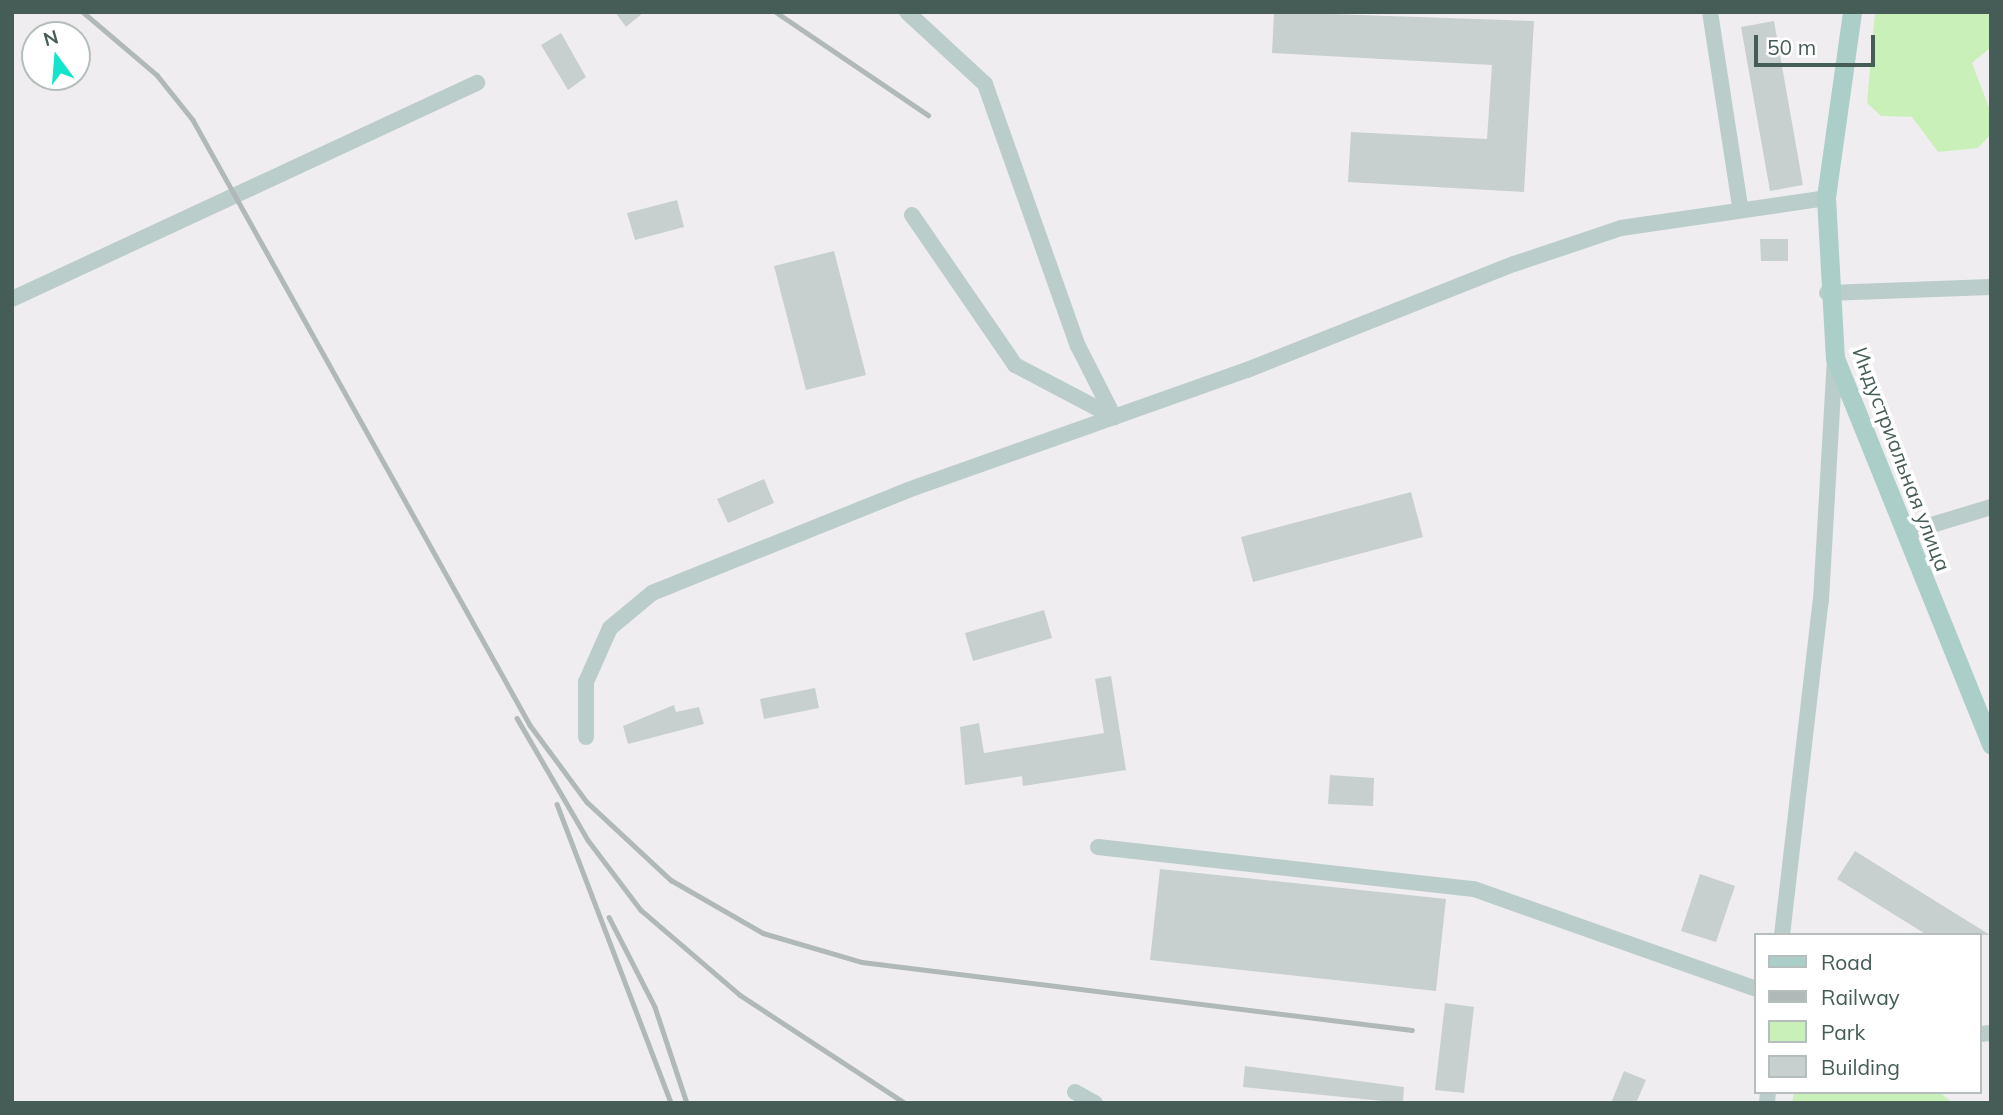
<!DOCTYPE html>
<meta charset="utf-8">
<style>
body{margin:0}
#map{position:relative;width:2003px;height:1115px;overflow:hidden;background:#f0edf0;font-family:Mulish,sans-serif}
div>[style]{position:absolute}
.green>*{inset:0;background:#caf0ba}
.building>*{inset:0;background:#c7d0cf}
.minor>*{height:16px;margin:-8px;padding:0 8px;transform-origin:8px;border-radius:8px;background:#bbcdca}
.major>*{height:19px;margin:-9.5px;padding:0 9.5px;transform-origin:9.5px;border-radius:9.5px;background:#accec8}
.rail>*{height:4.5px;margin:-2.25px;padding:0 2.25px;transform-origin:2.25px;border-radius:2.25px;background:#b0b8b8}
span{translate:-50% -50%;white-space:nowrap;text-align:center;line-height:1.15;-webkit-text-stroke:7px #fff;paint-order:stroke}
.street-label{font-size:21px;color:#455c57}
.frame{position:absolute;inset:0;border:14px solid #455c57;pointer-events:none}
.legend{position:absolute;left:1754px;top:933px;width:228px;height:161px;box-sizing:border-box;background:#fff;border:2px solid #b5bebc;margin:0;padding:9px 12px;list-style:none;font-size:21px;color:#455c57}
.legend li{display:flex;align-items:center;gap:14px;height:35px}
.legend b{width:35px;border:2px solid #b5bebc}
.north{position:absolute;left:21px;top:21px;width:70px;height:70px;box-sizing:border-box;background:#fff;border:2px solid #b5bebc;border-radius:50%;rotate:344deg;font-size:19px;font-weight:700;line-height:28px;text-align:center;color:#455c57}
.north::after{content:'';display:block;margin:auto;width:24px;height:32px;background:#14e4cc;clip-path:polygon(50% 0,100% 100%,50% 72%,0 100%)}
.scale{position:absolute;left:1754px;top:35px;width:121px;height:32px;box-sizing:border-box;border:4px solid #455c57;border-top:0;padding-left:9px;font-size:21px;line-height:24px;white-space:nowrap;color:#455c57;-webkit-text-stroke:5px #fff;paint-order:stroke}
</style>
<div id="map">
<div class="green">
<div style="clip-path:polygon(1875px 12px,1991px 12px,1991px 47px,1972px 63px,1991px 113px,1991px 134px,1978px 148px,1938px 152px,1912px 117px,1881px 116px,1867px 103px)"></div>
<div style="clip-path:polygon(1794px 1092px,1939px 1092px,1953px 1103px,1792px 1103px)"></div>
</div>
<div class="building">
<div style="clip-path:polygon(615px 12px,644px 12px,626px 27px)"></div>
<div style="clip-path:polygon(1274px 12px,1534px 21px,1524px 192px,1348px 182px,1351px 132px,1487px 139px,1492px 65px,1272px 53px)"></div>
<div style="clip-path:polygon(1774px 21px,1803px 185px,1770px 191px,1741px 27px)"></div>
<div style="clip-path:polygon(561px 33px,586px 77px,568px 90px,541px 45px)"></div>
<div style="clip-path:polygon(677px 200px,684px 227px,635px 240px,627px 213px)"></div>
<div style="clip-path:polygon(1760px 239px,1788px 239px,1788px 261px,1761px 261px)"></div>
<div style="clip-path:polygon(834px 251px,866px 375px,806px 390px,774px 266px)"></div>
<div style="clip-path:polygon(764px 479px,774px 503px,728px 523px,717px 499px)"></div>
<div style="clip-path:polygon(1411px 492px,1423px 537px,1253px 582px,1241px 537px)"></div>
<div style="clip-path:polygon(1044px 610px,1052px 638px,973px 661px,965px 633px)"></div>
<div style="clip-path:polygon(1111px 676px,1126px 770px,1023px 786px,1022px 776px,965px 785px,960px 727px,979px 723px,984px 753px,1104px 733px,1095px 679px)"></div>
<div style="clip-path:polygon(815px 688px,819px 708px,764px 719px,760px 699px)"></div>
<div style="clip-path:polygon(674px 705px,676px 712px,699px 707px,704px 724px,628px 744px,623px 726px)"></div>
<div style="clip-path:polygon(1330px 775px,1374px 778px,1373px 806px,1328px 804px)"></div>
<div style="clip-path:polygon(1855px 851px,1990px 935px,1927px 935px,1837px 879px)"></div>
<div style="clip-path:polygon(1160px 869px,1446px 899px,1436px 991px,1150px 960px)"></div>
<div style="clip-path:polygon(1700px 874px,1735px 886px,1716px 942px,1681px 931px)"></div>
<div style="clip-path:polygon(1445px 1003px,1474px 1007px,1464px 1093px,1435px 1090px)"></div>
<div style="clip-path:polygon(1245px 1066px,1404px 1087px,1403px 1103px,1243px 1087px)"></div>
<div style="clip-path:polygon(1624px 1071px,1646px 1080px,1636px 1103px,1611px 1103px)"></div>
</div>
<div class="minor">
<div style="left:907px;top:12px;width:106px;rotate:42.7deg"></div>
<div style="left:985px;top:84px;width:278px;rotate:70.5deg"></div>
<div style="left:1078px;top:346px;width:80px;rotate:63.1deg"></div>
<div style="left:1710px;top:12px;width:196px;rotate:81.2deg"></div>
<div style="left:912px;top:215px;width:182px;rotate:55.5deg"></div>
<div style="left:1015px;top:365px;width:112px;rotate:27.7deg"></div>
<div style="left:1827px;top:293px;width:164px;rotate:-2.1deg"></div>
<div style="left:12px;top:299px;width:513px;rotate:-24.92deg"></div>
<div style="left:1905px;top:533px;width:90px;rotate:-16.8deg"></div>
<div style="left:586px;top:737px;width:55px;rotate:-90deg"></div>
<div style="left:586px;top:682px;width:59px;rotate:-66deg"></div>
<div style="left:610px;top:628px;width:55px;rotate:-39.8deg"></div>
<div style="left:652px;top:593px;width:276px;rotate:-21.9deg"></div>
<div style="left:908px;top:490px;width:360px;rotate:-19.5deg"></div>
<div style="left:1247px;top:370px;width:287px;rotate:-21.7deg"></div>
<div style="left:1514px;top:264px;width:113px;rotate:-18.6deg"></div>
<div style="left:1621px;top:228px;width:207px;rotate:-8.3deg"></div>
<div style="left:1098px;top:847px;width:378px;rotate:6.4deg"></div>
<div style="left:1474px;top:889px;width:299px;rotate:19.5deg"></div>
<div style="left:1782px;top:935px;width:337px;rotate:-83.4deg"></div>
<div style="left:1821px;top:600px;width:241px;rotate:-86.7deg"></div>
<div style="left:1980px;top:1034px;width:11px;rotate:-5deg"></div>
<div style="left:1075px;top:1092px;width:23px;rotate:29deg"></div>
<div style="left:1767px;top:1103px;width:11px;rotate:-85deg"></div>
</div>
<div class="major">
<div style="left:1852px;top:12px;width:188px;rotate:98deg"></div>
<div style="left:1826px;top:198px;width:160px;rotate:86.8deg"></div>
<div style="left:1835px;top:358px;width:417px;rotate:68deg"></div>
</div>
<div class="rail">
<div style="left:83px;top:12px;width:97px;rotate:40.4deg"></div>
<div style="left:157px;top:75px;width:58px;rotate:51.3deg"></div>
<div style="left:193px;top:120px;width:693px;rotate:60.88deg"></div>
<div style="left:530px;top:725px;width:96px;rotate:53.5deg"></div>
<div style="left:587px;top:802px;width:115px;rotate:42.9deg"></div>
<div style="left:671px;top:880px;width:106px;rotate:29.9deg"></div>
<div style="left:763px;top:933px;width:103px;rotate:16.3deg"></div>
<div style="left:862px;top:962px;width:554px;rotate:7.05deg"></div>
<div style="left:776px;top:12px;width:184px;rotate:34.1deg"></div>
<div style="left:517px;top:718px;width:141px;rotate:59.8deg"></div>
<div style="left:588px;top:840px;width:88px;rotate:52.9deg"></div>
<div style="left:641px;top:910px;width:130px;rotate:40.6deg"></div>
<div style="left:740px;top:995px;width:197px;rotate:33.2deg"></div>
<div style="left:557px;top:804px;width:320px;rotate:69.1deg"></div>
<div style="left:609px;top:917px;width:101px;rotate:62.9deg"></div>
<div style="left:655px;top:1007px;width:101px;rotate:71.6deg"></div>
</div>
<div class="street-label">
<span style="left:1902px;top:459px;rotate:69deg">Индустриальная улица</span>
</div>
<div class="frame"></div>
<ul class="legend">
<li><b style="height:9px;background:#accec8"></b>Road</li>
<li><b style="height:9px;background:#b0b8b8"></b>Railway</li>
<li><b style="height:19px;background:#caf0ba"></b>Park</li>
<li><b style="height:19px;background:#c7d0cf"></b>Building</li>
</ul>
<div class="north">N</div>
<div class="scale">50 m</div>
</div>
